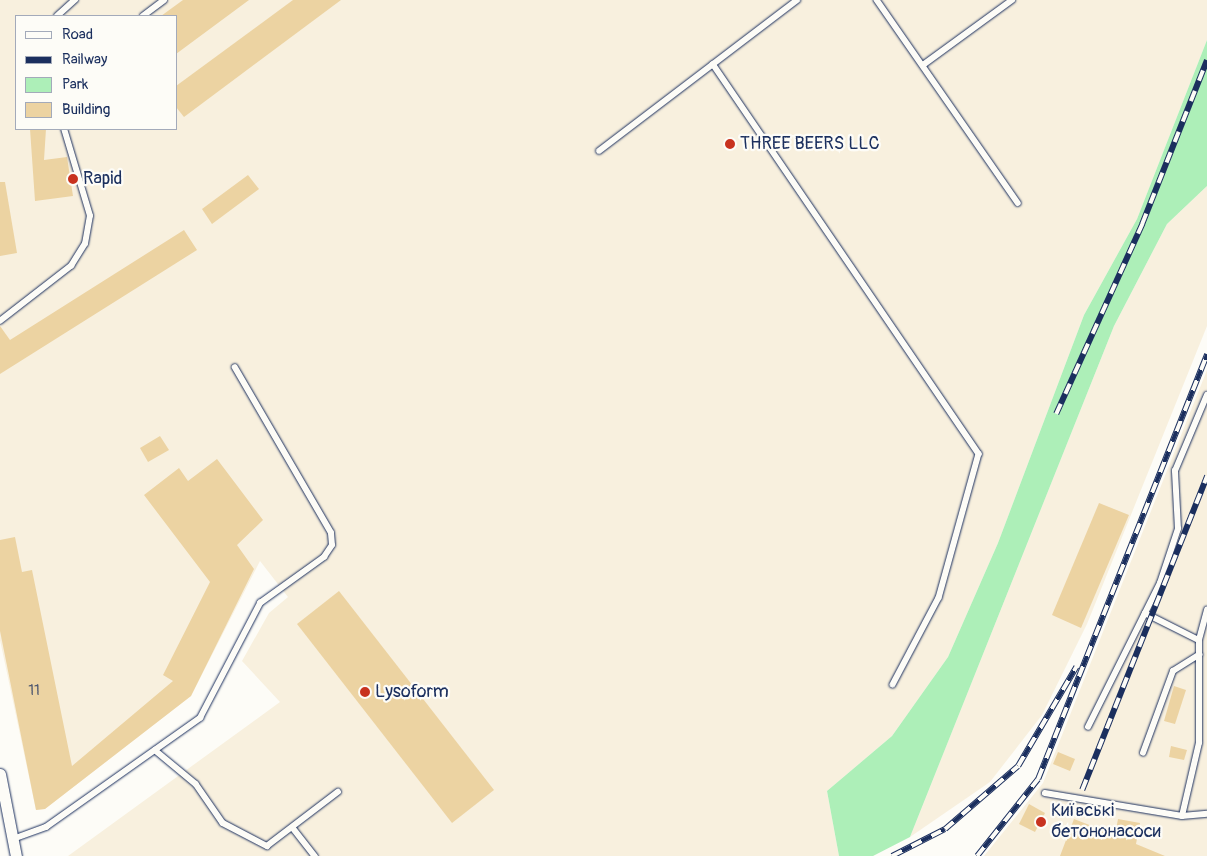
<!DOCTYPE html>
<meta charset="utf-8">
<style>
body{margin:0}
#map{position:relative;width:1207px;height:856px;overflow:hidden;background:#fdfcf7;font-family:Pangolin,sans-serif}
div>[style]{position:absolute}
.built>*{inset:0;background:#f8f0de}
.green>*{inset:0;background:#adefb8}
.building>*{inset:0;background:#ecd3a2}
.roads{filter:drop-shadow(0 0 1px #1b2f5e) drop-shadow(0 0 1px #1b2f5e)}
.service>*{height:5.5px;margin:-2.75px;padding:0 2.75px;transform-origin:2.75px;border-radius:2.75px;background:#fdfcf7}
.minor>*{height:11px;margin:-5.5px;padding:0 5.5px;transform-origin:5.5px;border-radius:5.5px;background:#fdfcf7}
.rail>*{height:5.5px;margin-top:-2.75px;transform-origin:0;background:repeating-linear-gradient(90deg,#fdfcf7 0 11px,#1b2f5e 0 22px);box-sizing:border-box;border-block:1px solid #1b2f5e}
.dots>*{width:14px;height:14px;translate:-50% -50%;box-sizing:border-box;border:2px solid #fdfcf7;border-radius:50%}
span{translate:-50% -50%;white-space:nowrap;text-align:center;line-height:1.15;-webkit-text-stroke:4.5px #fdfcf7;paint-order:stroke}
.number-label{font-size:15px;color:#4f586f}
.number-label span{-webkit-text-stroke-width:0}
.poi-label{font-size:18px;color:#1b2f5e}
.left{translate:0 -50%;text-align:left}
.legend{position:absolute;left:15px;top:15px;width:162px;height:115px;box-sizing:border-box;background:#fdfcf7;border:1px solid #a3aaba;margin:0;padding:6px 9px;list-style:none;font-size:15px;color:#1b2f5e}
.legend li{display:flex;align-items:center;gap:10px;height:25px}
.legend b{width:25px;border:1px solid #a3aaba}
</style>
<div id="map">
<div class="built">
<div style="clip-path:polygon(evenodd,0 0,1207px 0,1207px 40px,1137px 219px,1084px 315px,998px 543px,948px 657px,892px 736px,827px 791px,839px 856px,68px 856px,280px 702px,242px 661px,269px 613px,288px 597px,260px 561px,191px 696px,45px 809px,36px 810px,0 640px,0 0,16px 16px,176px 16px,176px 129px,16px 129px,16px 16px)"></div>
<div style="clip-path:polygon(1207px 186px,1207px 326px,1087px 624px,1042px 715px,990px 782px,910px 837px,1114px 326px,1167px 224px)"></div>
<div style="clip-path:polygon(1207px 370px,1207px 856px,984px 856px,1043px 783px)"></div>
</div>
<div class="green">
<div style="clip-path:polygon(1207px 40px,1207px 186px,1167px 224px,1114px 326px,910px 837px,873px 856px,839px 856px,827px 791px,892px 736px,948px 657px,998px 543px,1084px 315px,1137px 219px)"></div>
</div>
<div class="building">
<div style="clip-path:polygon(183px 0,249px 0,176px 54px,176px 16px,161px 16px)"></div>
<div style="clip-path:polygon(293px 0,341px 0,184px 117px,176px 107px,176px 86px)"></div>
<div style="clip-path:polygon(30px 129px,46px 129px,44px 160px,67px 157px,73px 196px,35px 201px)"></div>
<div style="clip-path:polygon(248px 175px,259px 189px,212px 224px,202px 209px)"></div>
<div style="clip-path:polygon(0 182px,5px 182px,17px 253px,0 256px)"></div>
<div style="clip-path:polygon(184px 230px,197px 250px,0 374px,0 326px,10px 340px)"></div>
<div style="clip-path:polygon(160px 436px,169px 450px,148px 462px,140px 448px)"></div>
<div style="clip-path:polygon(217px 459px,263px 520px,237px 545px,254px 569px,191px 696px,45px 809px,36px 810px,0 631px,0 540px,15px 537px,22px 572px,32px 570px,72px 766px,173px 681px,163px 675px,210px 582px,144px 495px,179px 468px,188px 481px)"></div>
<div style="clip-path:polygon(1099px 503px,1129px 515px,1081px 628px,1052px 615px)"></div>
<div style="clip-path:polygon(339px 591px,494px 790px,452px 823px,297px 624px)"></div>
<div style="clip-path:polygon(1174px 686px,1186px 690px,1175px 724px,1164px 721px)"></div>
<div style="clip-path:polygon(1171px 746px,1187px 750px,1184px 760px,1169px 757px)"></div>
<div style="clip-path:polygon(1058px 752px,1075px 759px,1070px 771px,1053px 764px)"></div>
<div style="clip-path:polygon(1029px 804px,1045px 813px,1035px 832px,1019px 824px)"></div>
<div style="clip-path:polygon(1074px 819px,1115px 835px,1118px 819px,1140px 823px,1136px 844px,1165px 856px,1060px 856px)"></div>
</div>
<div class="roads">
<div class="service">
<div style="left:877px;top:0;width:247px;rotate:55.2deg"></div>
<div style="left:57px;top:16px;width:24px;rotate:-42deg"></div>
<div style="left:143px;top:16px;width:26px;rotate:-37deg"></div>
<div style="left:713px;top:64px;width:472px;rotate:55.7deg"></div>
<div style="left:979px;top:454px;width:149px;rotate:105.5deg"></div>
<div style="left:939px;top:598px;width:98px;rotate:117.9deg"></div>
<div style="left:923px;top:65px;width:110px;rotate:-36.1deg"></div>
<div style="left:599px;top:151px;width:249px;rotate:-37.3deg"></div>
<div style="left:0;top:321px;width:90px;rotate:-37.8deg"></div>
<div style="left:71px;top:266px;width:26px;rotate:-58deg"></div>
<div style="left:85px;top:244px;width:28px;rotate:-80deg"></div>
<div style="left:90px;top:216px;width:91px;rotate:-106.6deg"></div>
<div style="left:1145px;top:613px;width:60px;rotate:26.6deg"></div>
<div style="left:1088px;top:727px;width:161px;rotate:-63.4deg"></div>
<div style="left:1160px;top:583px;width:57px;rotate:-71.6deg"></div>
<div style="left:1178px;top:529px;width:58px;rotate:-93deg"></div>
<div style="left:1175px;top:471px;width:82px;rotate:-67.2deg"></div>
<div style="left:155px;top:750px;width:53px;rotate:39.7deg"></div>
<div style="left:196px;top:784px;width:47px;rotate:55.3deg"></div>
<div style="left:223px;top:823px;width:50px;rotate:27.6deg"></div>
<div style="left:267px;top:846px;width:89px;rotate:-37.3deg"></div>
<div style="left:1143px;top:753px;width:87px;rotate:-69.9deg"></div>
<div style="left:1173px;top:671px;width:31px;rotate:-32deg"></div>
<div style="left:1045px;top:793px;width:139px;rotate:9.5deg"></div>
<div style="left:1182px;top:816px;width:25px;rotate:-5deg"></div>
<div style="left:1182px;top:816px;width:75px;rotate:-76.9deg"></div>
<div style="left:1199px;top:743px;width:103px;rotate:-90deg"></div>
<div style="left:1199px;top:640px;width:31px;rotate:-75deg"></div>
<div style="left:293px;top:828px;width:36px;rotate:52deg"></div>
<div style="left:13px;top:839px;width:35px;rotate:-20deg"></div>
<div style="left:46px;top:827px;width:189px;rotate:-35.3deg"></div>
<div style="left:200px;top:718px;width:130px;rotate:-62.4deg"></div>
<div style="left:260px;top:603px;width:79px;rotate:-35.7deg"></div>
<div style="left:324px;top:557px;width:14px;rotate:-56deg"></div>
<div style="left:332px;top:545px;width:12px;rotate:-95deg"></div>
<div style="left:331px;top:533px;width:191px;rotate:-120.2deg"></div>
</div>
<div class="minor">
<div style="left:0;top:774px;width:84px;rotate:79deg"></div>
</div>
</div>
<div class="rail">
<div style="left:1056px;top:414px;width:209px;rotate:-65.6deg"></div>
<div style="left:1142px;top:224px;width:176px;rotate:-68.4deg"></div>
<div style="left:1082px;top:790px;width:338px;rotate:-68.3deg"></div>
<div style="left:892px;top:856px;width:59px;rotate:-27deg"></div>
<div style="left:945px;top:829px;width:96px;rotate:-40.8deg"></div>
<div style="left:1018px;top:766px;width:115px;rotate:-59.6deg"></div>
<div style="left:977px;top:856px;width:98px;rotate:-51.6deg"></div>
<div style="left:1038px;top:779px;width:457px;rotate:-68.3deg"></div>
</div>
<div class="dots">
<div style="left:730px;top:144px;background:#c8321e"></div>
<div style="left:73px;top:179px;background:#c8321e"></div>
<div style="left:365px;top:692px;background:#c8321e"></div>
<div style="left:1041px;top:822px;background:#c8321e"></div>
</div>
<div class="number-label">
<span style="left:34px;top:691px">11</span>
</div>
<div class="poi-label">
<span class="left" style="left:740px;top:144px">THREE BEERS LLC</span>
<span class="left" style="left:83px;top:179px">Rapid</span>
<span class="left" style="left:375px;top:692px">Lysoform</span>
<span class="left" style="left:1051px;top:822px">Київські<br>бетононасоси</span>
</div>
<ul class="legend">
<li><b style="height:6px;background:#fdfcf7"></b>Road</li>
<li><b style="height:6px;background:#1b2f5e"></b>Railway</li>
<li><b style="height:14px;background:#adefb8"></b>Park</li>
<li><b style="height:14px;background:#ecd3a2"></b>Building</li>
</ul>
</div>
